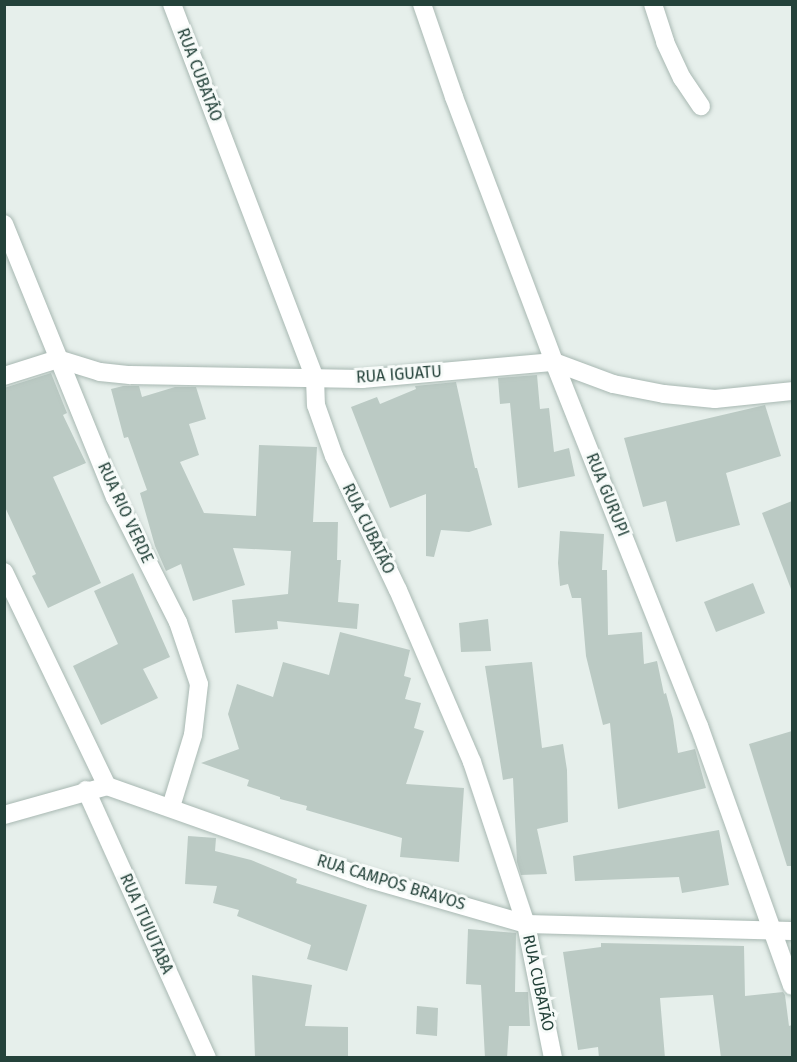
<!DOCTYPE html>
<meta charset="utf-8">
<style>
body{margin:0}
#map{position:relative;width:797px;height:1062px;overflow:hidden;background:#e6efeb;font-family:"Fira Sans",sans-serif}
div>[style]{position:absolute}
.building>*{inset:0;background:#bbcac4}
.roads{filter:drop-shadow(0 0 2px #a8b8b2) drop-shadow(0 0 2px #a8b8b2)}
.minor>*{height:18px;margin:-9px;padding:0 9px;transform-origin:9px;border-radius:9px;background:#fff}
span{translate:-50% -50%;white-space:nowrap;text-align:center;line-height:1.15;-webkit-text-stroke:6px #f7fbf9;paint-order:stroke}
.street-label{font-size:16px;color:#24423a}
.frame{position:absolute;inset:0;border:6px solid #24423a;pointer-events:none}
</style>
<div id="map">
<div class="building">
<div style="clip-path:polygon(51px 373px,67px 413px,63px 415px,86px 463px,53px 477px,101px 583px,48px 608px,32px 576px,36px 574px,4px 505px,4px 388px)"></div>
<div style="clip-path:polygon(537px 375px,540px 409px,549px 408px,554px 452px,569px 448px,575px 476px,518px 488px,510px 403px,500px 404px,498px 378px)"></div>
<div style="clip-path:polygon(456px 382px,475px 468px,477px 468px,492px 525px,469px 532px,441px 530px,434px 557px,426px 556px,426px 494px,390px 508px,351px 407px,377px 397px,380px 404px,416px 389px,415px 386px)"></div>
<div style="clip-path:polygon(123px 386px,139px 386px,142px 397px,175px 387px,196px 387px,206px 419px,189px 424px,199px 455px,180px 462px,204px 513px,256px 516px,259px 445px,317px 447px,313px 522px,338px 522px,337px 560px,341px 560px,338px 602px,359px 604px,357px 629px,277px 621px,278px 629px,235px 633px,232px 600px,288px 594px,291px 551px,233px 548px,245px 585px,193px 601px,181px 564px,166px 571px,155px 546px,140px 493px,147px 490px,128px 437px,124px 438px,111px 389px)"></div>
<div style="clip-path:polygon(765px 405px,781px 456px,726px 473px,740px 525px,676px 542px,666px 501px,643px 507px,624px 438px)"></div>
<div style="clip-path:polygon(792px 501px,792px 589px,791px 589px,762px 513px)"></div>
<div style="clip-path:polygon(560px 531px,604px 534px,602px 570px,607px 570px,608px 635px,642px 632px,644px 664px,657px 661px,664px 694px,666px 693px,673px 719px,678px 753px,695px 749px,706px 788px,618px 809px,610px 723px,603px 725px,586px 656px,581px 598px,572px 598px,568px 584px,560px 586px,558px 563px)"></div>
<div style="clip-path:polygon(133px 573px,170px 657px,143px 669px,158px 698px,101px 725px,73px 666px,118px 644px,94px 591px)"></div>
<div style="clip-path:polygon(753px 583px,765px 613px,716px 632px,704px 602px)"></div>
<div style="clip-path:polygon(488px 619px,491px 651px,461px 652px,459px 623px)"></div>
<div style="clip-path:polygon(340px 632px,410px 650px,404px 676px,411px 678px,405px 699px,421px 703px,414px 728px,424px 731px,406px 784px,464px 788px,459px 862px,400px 857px,402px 838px,306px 810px,307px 806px,280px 799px,280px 797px,247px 786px,249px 780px,201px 763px,239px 749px,228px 714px,237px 684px,273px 697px,283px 662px,329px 675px)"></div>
<div style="clip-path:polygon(532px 662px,542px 748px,563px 744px,567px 770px,568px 822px,537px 829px,547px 874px,521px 875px,517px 862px,513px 778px,503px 780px,485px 666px)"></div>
<div style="clip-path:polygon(792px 731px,792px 866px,787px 866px,749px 744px)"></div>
<div style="clip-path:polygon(719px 830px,729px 885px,682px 893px,679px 877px,575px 881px,573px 856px)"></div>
<div style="clip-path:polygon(188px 836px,216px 838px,215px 851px,251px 860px,297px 879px,296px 883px,367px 905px,347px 971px,307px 959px,311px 945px,237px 916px,239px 910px,213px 903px,217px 886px,185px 884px)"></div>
<div style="clip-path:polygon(468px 929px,516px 933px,515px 992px,528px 992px,530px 1026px,509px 1026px,507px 1058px,485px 1058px,481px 985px,466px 984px)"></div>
<div style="clip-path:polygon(601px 943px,744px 946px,745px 996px,783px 992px,785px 995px,789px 1026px,792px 1025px,792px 1058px,721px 1058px,713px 995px,660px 998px,665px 1058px,599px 1058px,598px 1047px,578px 1050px,563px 952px,601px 947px)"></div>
<div style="clip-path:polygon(252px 975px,312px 985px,305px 1026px,348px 1027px,348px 1058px,255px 1058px)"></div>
<div style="clip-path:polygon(417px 1006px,438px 1008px,437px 1036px,416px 1034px)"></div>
</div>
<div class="roads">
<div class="minor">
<div style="left:172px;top:4px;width:400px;rotate:69.1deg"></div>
<div style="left:315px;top:378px;width:27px;rotate:88deg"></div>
<div style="left:316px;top:405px;width:54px;rotate:70.6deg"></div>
<div style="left:334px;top:456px;width:148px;rotate:64.5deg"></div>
<div style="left:398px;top:590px;width:187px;rotate:66.7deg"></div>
<div style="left:472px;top:762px;width:171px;rotate:71.6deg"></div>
<div style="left:526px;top:924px;width:137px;rotate:78.6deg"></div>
<div style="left:422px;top:4px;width:98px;rotate:71deg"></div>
<div style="left:454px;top:97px;width:283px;rotate:69.3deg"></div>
<div style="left:554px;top:362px;width:392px;rotate:68.3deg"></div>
<div style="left:699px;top:726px;width:276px;rotate:70.3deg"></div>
<div style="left:653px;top:4px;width:40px;rotate:72deg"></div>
<div style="left:665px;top:42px;width:40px;rotate:65deg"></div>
<div style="left:682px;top:78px;width:34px;rotate:56deg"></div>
<div style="left:4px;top:224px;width:295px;rotate:67.9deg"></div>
<div style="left:115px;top:497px;width:140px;rotate:63.3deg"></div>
<div style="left:178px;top:622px;width:65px;rotate:71.3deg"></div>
<div style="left:199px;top:684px;width:51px;rotate:96.7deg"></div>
<div style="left:193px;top:735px;width:75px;rotate:107deg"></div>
<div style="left:4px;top:376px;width:57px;rotate:-17.5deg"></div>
<div style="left:58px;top:359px;width:44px;rotate:17.2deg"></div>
<div style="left:100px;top:372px;width:30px;rotate:6deg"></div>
<div style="left:130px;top:375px;width:232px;rotate:1deg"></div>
<div style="left:362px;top:379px;width:193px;rotate:-5.1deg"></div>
<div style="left:554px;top:362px;width:63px;rotate:20.4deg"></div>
<div style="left:613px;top:384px;width:52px;rotate:11.1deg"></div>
<div style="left:664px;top:394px;width:51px;rotate:5.6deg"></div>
<div style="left:715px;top:399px;width:77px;rotate:-5.9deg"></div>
<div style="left:4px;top:572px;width:237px;rotate:64.3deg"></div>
<div style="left:86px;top:790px;width:294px;rotate:65.7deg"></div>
<div style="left:4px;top:815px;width:107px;rotate:-15.7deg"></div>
<div style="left:107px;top:786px;width:279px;rotate:19.5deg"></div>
<div style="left:370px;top:879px;width:162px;rotate:16.1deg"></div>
<div style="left:526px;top:924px;width:266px;rotate:1.5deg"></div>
</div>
</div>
<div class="street-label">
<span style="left:199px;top:75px;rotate:69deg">RUA CUBATÃO</span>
<span style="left:399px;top:375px;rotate:-4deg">RUA IGUATU</span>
<span style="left:607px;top:495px;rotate:68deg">RUA GURUPI</span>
<span style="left:125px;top:513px;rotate:65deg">RUA RIO VERDE</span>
<span style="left:368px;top:529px;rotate:64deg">RUA CUBATÃO</span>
<span style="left:391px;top:883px;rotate:17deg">RUA CAMPOS BRAVOS</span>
<span style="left:146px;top:924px;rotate:66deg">RUA ITUIUTABA</span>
<span style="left:538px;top:983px;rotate:78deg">RUA CUBATÃO</span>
</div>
<div class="frame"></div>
</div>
